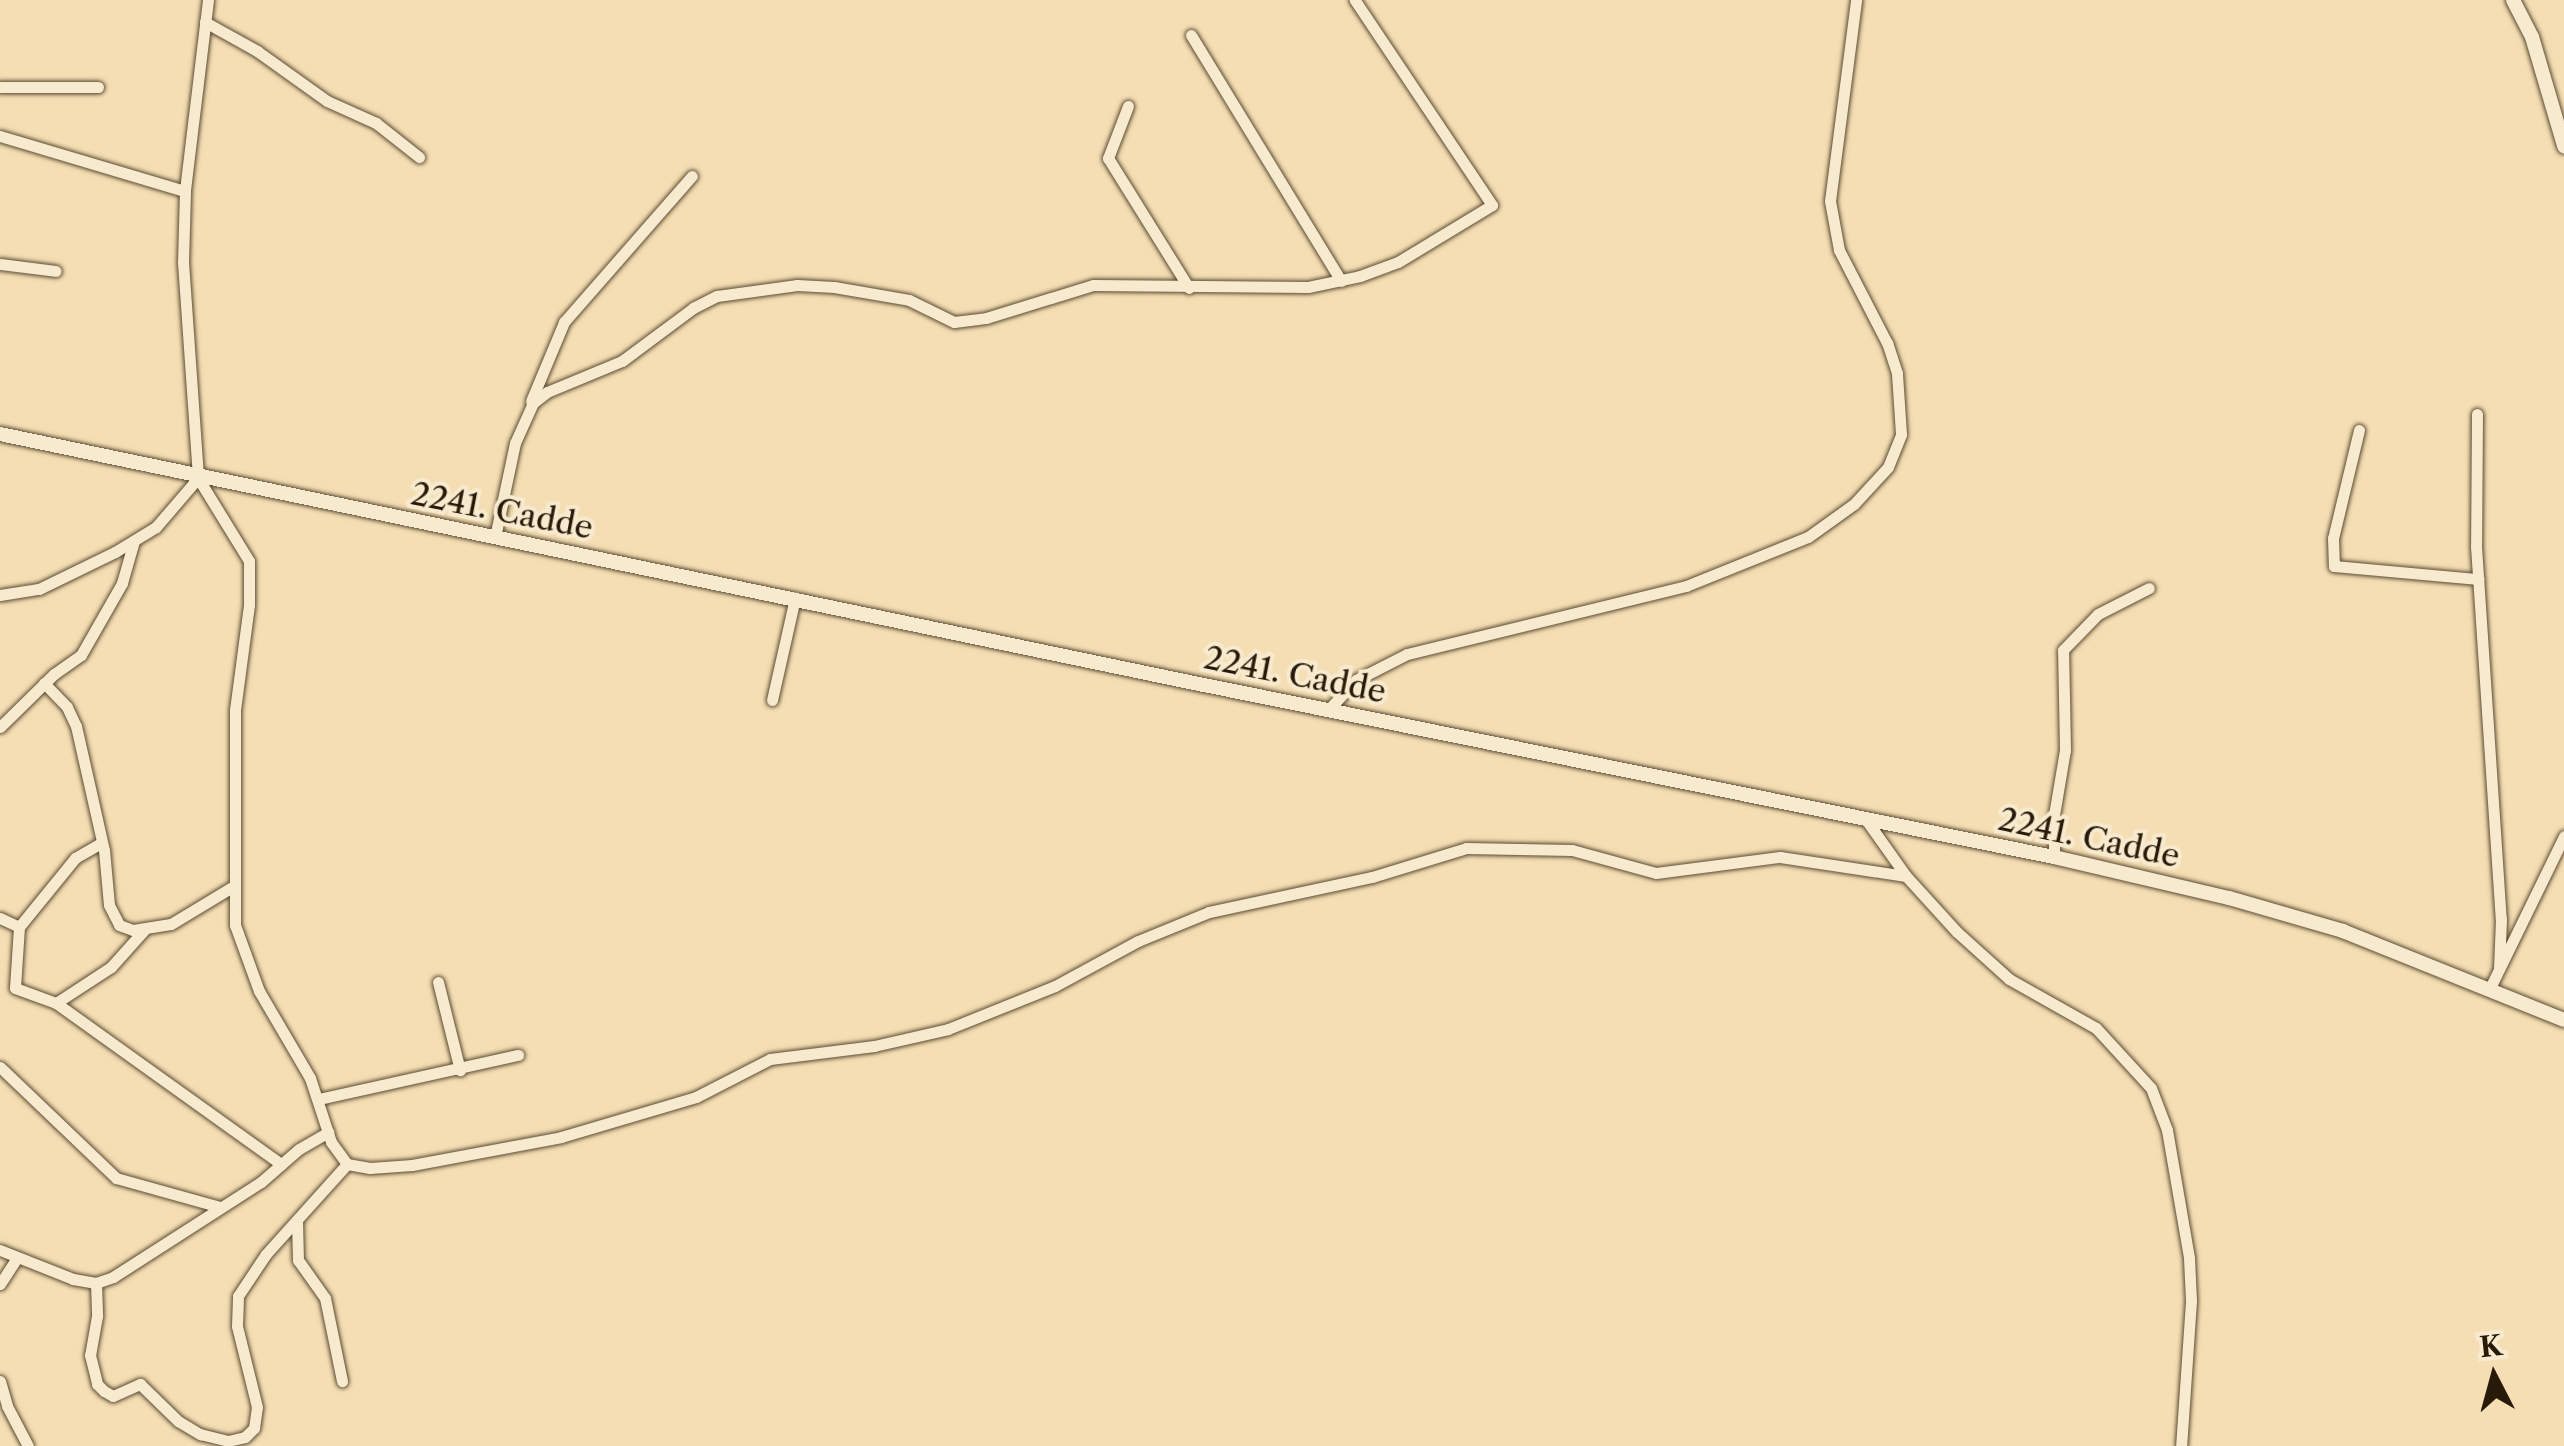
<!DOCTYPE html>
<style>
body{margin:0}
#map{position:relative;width:2564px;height:1446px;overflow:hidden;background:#f5deb3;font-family:"Libre Caslon Text",serif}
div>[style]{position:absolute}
.roads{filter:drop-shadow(0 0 2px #5b4b33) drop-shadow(0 0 2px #5b4b33)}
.minor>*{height:11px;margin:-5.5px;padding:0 5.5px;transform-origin:5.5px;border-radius:5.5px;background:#f8eace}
.tertiary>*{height:14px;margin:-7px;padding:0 7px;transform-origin:7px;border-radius:7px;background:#f8eace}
span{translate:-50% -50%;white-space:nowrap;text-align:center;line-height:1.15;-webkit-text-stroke:8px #f8eace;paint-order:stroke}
.street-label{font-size:32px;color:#281a08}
.north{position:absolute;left:2444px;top:1326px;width:100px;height:100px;-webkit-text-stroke:8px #f8eace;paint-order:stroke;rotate:354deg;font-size:28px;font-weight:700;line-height:40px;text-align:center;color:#281a08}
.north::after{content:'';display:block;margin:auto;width:35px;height:45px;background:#281a08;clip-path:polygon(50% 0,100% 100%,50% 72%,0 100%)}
</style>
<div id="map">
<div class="roads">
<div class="minor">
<div style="left:208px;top:0;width:192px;rotate:96.9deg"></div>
<div style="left:185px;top:191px;width:71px;rotate:91.6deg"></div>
<div style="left:183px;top:262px;width:217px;rotate:86deg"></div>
<div style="left:198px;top:478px;width:97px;rotate:58.4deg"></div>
<div style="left:249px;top:561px;width:44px;rotate:90deg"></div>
<div style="left:249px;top:605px;width:106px;rotate:97.6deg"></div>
<div style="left:235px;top:710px;width:215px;rotate:90deg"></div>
<div style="left:235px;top:925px;width:70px;rotate:70deg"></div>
<div style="left:259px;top:991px;width:101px;rotate:59.6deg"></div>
<div style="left:310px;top:1078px;width:67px;rotate:71.8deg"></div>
<div style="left:331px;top:1142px;width:27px;rotate:54deg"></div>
<div style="left:347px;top:1164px;width:23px;rotate:10deg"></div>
<div style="left:370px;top:1168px;width:42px;rotate:-4.1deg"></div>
<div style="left:412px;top:1165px;width:152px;rotate:-10.6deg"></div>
<div style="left:561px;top:1137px;width:141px;rotate:-16.5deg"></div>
<div style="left:696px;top:1097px;width:83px;rotate:-27.2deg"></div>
<div style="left:770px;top:1059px;width:105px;rotate:-7.1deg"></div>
<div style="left:874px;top:1046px;width:76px;rotate:-12.9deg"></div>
<div style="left:948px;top:1029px;width:115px;rotate:-21.9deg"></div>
<div style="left:1055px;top:986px;width:94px;rotate:-28.5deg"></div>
<div style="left:1138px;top:941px;width:77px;rotate:-22.2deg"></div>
<div style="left:1209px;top:912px;width:167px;rotate:-12.1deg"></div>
<div style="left:1372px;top:877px;width:98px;rotate:-17.1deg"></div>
<div style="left:1466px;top:848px;width:106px;rotate:1.1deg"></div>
<div style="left:1572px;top:850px;width:87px;rotate:15.3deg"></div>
<div style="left:1656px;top:873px;width:125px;rotate:-7.4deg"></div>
<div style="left:1780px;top:857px;width:127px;rotate:8.6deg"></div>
<div style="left:205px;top:22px;width:60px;rotate:29.1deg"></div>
<div style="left:257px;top:51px;width:86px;rotate:35.5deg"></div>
<div style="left:327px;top:101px;width:54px;rotate:24.2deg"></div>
<div style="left:376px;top:123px;width:55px;rotate:38.3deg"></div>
<div style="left:1191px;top:35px;width:288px;rotate:58.6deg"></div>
<div style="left:0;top:87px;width:98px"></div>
<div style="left:1128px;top:106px;width:56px;rotate:111deg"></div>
<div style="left:1108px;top:158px;width:153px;rotate:58.1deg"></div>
<div style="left:0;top:136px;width:193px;rotate:16.6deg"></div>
<div style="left:0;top:264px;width:56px;rotate:7.1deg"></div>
<div style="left:531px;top:401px;width:86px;rotate:-67.3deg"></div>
<div style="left:564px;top:322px;width:194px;rotate:-48.8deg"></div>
<div style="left:2477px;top:414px;width:132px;rotate:90.4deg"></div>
<div style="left:2476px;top:546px;width:374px;rotate:86.2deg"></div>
<div style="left:2501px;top:919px;width:49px;rotate:92.3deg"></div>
<div style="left:2359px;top:430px;width:111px;rotate:103.5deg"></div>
<div style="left:2333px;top:538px;width:28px;rotate:88deg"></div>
<div style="left:2334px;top:566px;width:145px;rotate:5.2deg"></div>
<div style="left:495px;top:537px;width:96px;rotate:-78deg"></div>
<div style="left:515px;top:443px;width:44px;rotate:-65.8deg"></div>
<div style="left:533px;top:403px;width:18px;rotate:-38deg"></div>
<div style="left:547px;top:392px;width:81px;rotate:-22.5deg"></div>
<div style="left:622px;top:361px;width:89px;rotate:-36.7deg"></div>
<div style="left:693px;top:308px;width:27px;rotate:-27deg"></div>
<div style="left:717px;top:296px;width:81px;rotate:-7.8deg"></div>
<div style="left:797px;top:285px;width:37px;rotate:3deg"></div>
<div style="left:834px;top:287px;width:76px;rotate:9.8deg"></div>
<div style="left:909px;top:300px;width:50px;rotate:26.1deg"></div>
<div style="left:954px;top:322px;width:32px;rotate:-7deg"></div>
<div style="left:986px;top:318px;width:112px;rotate:-17.1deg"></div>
<div style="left:1093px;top:285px;width:215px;rotate:0.5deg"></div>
<div style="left:1308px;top:287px;width:53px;rotate:-11.9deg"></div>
<div style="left:1360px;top:276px;width:40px;rotate:-20.2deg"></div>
<div style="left:1398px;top:262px;width:110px;rotate:-31.2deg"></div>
<div style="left:1492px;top:205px;width:247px;rotate:-123.8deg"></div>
<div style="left:0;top:595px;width:39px;rotate:-9deg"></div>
<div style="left:39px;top:589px;width:85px;rotate:-26deg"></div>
<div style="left:115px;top:552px;width:48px;rotate:-31.4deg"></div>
<div style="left:156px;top:527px;width:65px;rotate:-49.4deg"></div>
<div style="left:44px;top:683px;width:33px;rotate:46deg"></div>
<div style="left:67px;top:707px;width:21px;rotate:65deg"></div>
<div style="left:76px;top:726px;width:127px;rotate:77.3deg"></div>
<div style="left:104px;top:850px;width:55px;rotate:84.8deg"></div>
<div style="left:109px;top:905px;width:22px;rotate:63deg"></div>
<div style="left:119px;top:925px;width:15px;rotate:20deg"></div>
<div style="left:133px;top:930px;width:38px;rotate:-9deg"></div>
<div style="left:171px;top:924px;width:71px;rotate:-31.2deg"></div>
<div style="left:772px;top:700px;width:105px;rotate:-77.3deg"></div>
<div style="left:1329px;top:709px;width:40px;rotate:-47deg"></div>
<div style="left:1356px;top:680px;width:57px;rotate:-27deg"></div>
<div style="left:1407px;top:654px;width:287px;rotate:-13.7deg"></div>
<div style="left:1686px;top:586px;width:131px;rotate:-21.9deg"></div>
<div style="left:1808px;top:537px;width:57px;rotate:-35.7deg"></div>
<div style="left:1854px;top:504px;width:50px;rotate:-47.4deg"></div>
<div style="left:1888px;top:467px;width:35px;rotate:-68deg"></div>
<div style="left:1901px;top:434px;width:61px;rotate:-93.8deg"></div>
<div style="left:1897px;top:373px;width:32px;rotate:-108deg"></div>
<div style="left:1887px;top:343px;width:105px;rotate:-117.3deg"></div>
<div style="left:1839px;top:250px;width:50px;rotate:-100.4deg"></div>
<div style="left:1830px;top:201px;width:203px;rotate:-82.6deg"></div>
<div style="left:0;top:727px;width:76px;rotate:-44.5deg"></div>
<div style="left:54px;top:674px;width:33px;rotate:-35deg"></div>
<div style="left:81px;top:655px;width:83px;rotate:-60.3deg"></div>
<div style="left:122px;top:583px;width:44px;rotate:-74.1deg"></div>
<div style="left:1867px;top:821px;width:67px;rotate:54.7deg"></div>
<div style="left:1906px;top:876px;width:76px;rotate:47.7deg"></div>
<div style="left:1957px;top:932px;width:70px;rotate:42.1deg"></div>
<div style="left:2009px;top:979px;width:100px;rotate:29.4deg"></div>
<div style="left:2096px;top:1028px;width:81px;rotate:47.5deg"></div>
<div style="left:2151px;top:1088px;width:45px;rotate:69.1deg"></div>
<div style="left:2167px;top:1130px;width:130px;rotate:80.2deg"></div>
<div style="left:2189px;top:1258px;width:43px;rotate:87.3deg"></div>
<div style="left:2191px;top:1301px;width:145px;rotate:93.9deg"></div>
<div style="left:2054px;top:857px;width:42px;rotate:-90deg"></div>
<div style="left:2054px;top:815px;width:66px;rotate:-80.4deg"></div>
<div style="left:2065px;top:750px;width:100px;rotate:-91.1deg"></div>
<div style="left:2063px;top:650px;width:50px;rotate:-45.8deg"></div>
<div style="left:2098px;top:614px;width:57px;rotate:-27deg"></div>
<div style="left:0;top:918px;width:21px;rotate:25deg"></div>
<div style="left:19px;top:927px;width:89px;rotate:-50.9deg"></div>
<div style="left:75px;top:858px;width:30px;rotate:-30deg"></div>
<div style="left:19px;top:927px;width:61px;rotate:93.8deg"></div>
<div style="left:15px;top:988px;width:44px;rotate:20.1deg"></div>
<div style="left:56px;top:1003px;width:277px;rotate:35.6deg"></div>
<div style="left:438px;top:982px;width:91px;rotate:76deg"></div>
<div style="left:2490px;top:988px;width:169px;rotate:-64deg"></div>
<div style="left:56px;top:1003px;width:66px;rotate:-33.2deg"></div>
<div style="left:111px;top:967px;width:51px;rotate:-48.2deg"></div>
<div style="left:0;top:1067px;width:161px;rotate:43.7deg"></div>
<div style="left:116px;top:1178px;width:108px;rotate:15.6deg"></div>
<div style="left:319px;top:1099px;width:204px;rotate:-12.5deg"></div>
<div style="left:297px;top:1220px;width:40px;rotate:88.6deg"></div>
<div style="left:298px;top:1260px;width:47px;rotate:54.6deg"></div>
<div style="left:325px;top:1298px;width:85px;rotate:78.4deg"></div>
<div style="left:0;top:1250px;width:79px;rotate:21.7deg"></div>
<div style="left:73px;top:1279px;width:23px;rotate:10deg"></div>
<div style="left:96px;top:1283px;width:18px;rotate:-19deg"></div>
<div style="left:113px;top:1277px;width:176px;rotate:-32.7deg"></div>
<div style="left:261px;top:1182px;width:50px;rotate:-41deg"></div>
<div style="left:299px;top:1149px;width:34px;rotate:-30deg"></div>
<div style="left:96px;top:1283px;width:33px;rotate:88deg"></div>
<div style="left:97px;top:1316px;width:40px;rotate:100deg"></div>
<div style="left:90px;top:1355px;width:30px;rotate:76deg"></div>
<div style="left:97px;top:1384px;width:10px;rotate:45deg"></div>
<div style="left:104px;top:1391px;width:10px;rotate:29deg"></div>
<div style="left:113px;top:1396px;width:30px;rotate:-24deg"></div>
<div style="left:140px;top:1384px;width:53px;rotate:44.2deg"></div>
<div style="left:178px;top:1421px;width:26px;rotate:31deg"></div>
<div style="left:200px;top:1434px;width:29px;rotate:14deg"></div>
<div style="left:228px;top:1441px;width:17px;rotate:-13deg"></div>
<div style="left:245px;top:1437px;width:13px;rotate:-45deg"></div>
<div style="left:254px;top:1428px;width:21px;rotate:-82deg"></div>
<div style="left:257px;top:1407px;width:83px;rotate:-103.9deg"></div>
<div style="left:237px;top:1326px;width:30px;rotate:-88deg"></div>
<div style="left:238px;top:1296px;width:50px;rotate:-56.3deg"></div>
<div style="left:266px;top:1254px;width:121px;rotate:-48deg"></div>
<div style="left:0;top:1284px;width:31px;rotate:-57deg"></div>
<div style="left:0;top:1381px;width:26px;rotate:74deg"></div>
<div style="left:7px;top:1406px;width:45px;rotate:62.3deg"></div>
</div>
<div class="tertiary">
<div style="left:2513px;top:0;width:42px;rotate:62.8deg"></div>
<div style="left:2532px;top:37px;width:114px;rotate:73.6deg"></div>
<div style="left:0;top:434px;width:1230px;rotate:11.78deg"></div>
<div style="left:1204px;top:685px;width:867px;rotate:11.44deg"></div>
<div style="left:2054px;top:857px;width:180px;rotate:13.2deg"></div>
<div style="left:2229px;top:898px;width:119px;rotate:16.1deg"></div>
<div style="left:2343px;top:931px;width:238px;rotate:21.9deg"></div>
</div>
</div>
<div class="street-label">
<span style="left:502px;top:511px;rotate:11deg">2241. Cadde</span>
<span style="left:1295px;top:675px;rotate:11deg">2241. Cadde</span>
<span style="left:2089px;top:838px;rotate:12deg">2241. Cadde</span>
</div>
<div class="north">K</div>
</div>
